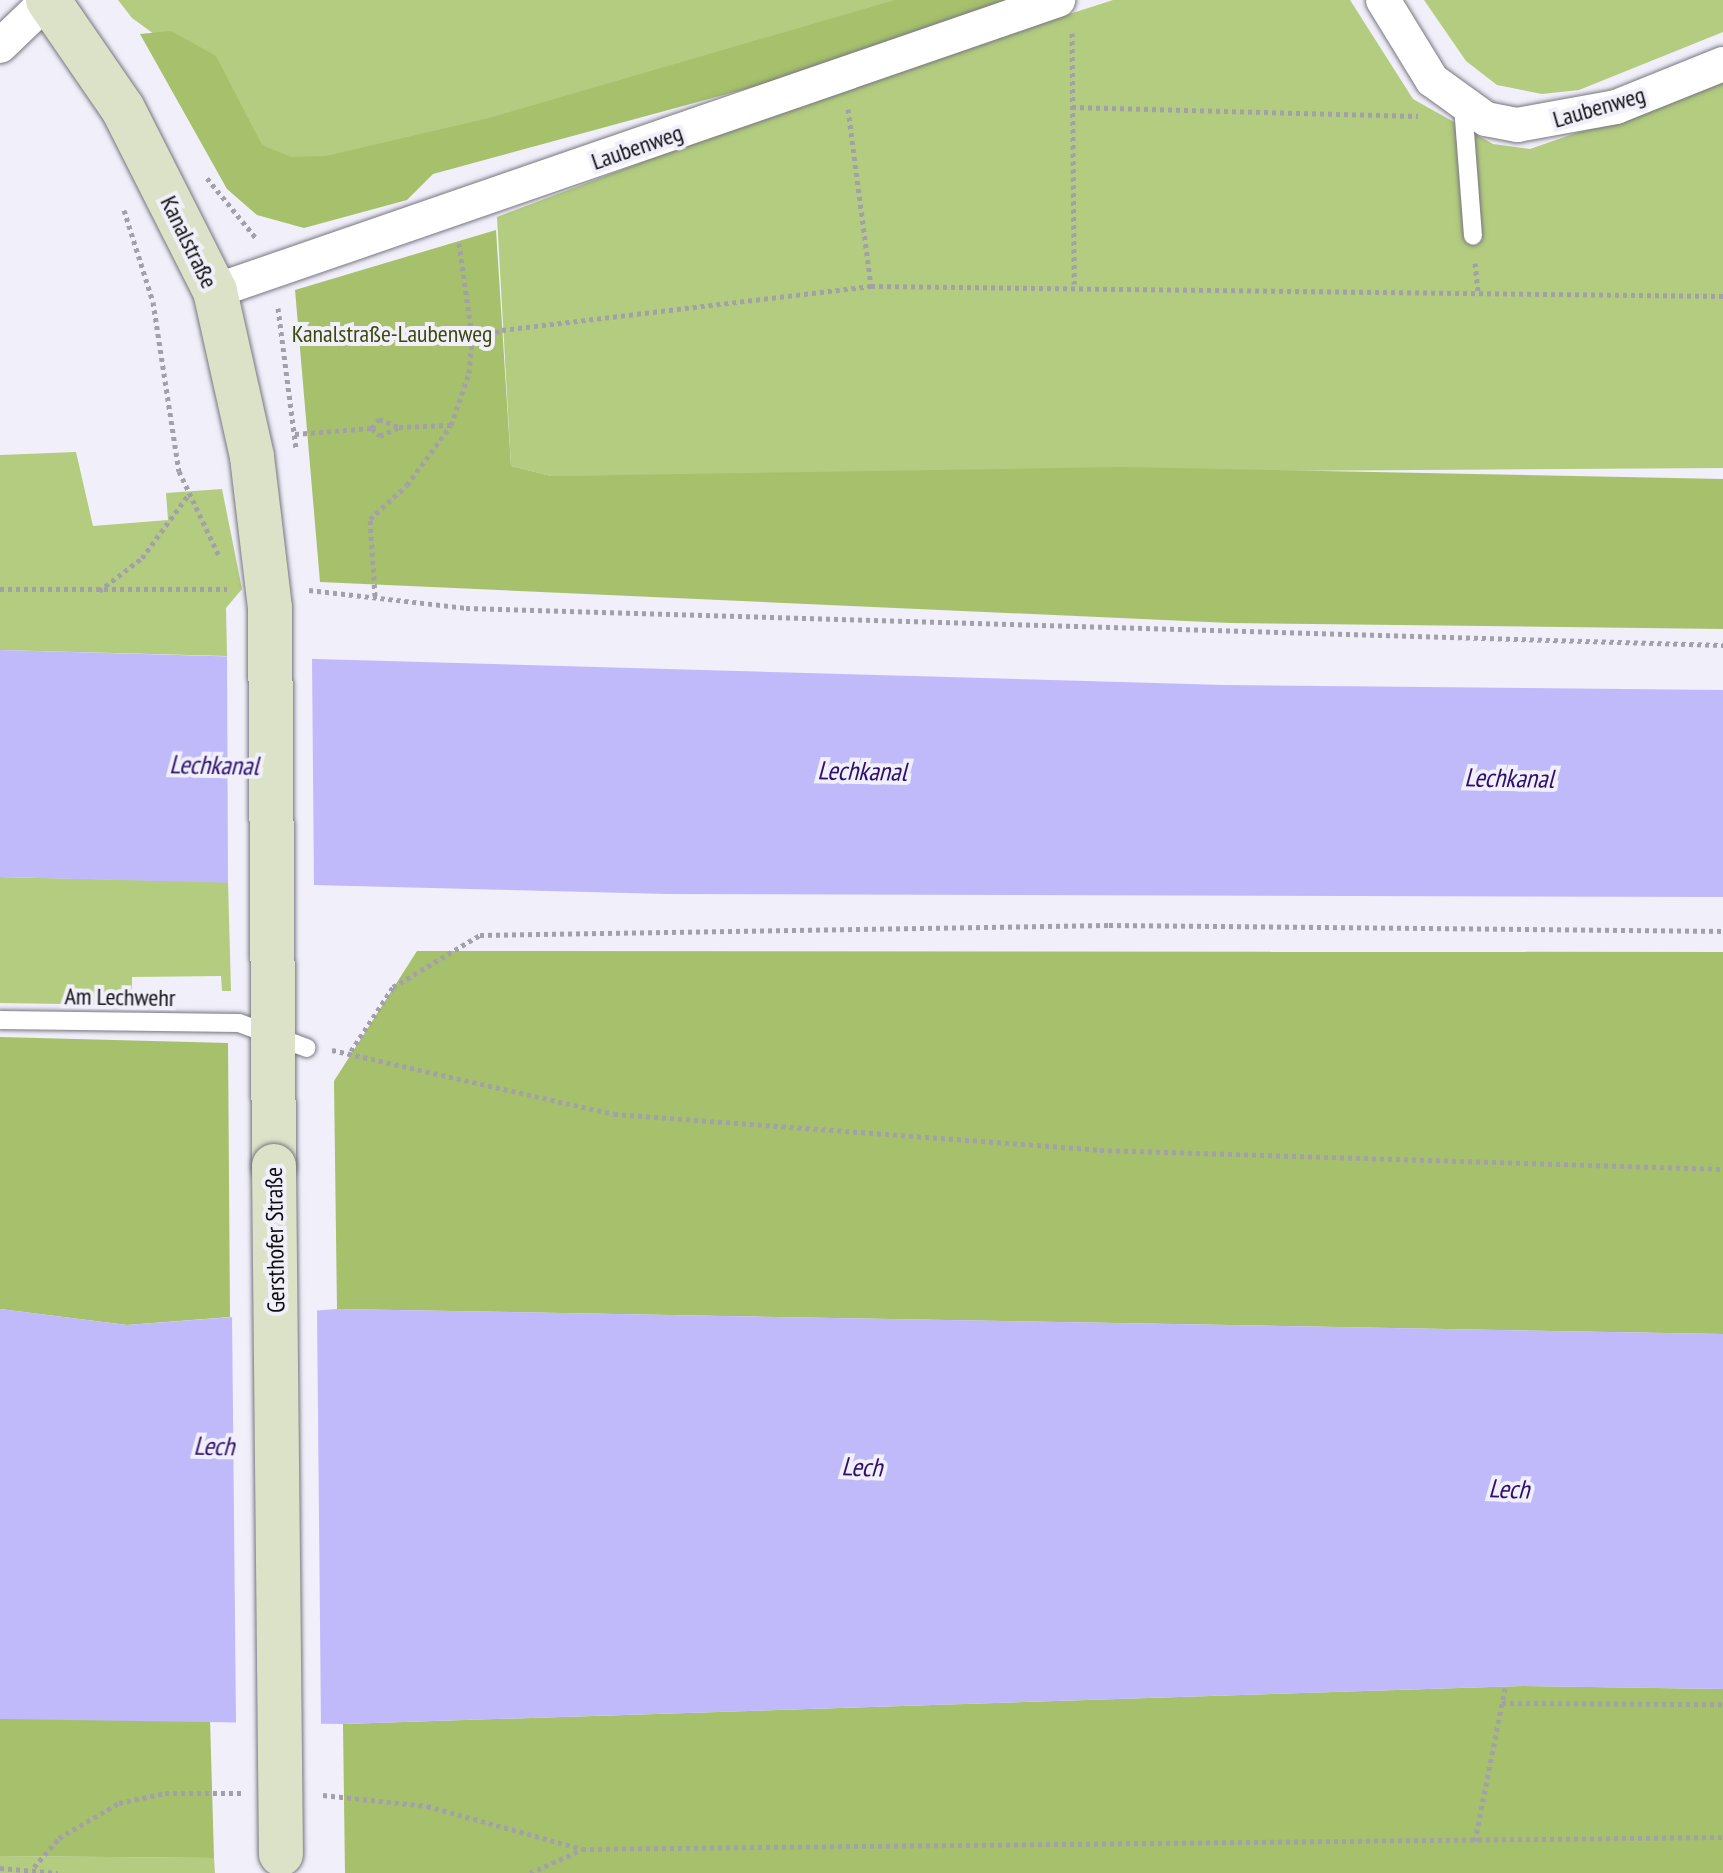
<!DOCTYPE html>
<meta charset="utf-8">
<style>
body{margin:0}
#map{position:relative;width:1723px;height:1873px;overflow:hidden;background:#f0effa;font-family:"PT Sans Narrow",sans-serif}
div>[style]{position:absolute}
.green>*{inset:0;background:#b3cc7f}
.forest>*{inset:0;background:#a6c06c}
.water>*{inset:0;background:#c0b9fa}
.pier>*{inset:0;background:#f0effa}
.path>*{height:5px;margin-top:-2.5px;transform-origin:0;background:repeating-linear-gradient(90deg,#a2a1aa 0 4px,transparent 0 8px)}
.roads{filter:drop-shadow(0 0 2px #77767f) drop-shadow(0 0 2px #77767f)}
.service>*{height:18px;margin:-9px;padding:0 9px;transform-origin:9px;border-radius:9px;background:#fff}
.minor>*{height:34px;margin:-17px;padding:0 17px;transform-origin:17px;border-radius:17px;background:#fff}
.secondary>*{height:44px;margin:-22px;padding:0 22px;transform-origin:22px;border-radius:22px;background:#dbe2c8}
.bridges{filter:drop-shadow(0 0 2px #77767f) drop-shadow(0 0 2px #77767f)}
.secondary-bridge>*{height:44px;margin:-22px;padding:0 22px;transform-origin:22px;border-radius:22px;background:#dbe2c8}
span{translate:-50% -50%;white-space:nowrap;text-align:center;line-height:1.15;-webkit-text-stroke:8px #f0effa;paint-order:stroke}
.street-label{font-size:24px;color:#0e0e11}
.park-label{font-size:24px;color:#3b4a0c}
.water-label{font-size:26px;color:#2e106c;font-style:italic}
</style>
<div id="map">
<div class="green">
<div style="clip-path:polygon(118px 0,991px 0,337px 190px,250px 157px,209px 74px,132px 18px)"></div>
<div style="clip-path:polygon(1113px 0,1350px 0,1413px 99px,1493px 144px,1530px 149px,1723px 82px,1723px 468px,551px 476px,511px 466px,497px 217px,828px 92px)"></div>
<div style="clip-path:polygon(1424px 0,1723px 0,1723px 32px,1579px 90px,1542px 94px,1497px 85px,1466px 61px)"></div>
<div style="clip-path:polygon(76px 452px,93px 526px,168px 520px,166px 493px,222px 489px,242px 589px,226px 608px,227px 656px,0 650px,0 455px)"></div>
<div style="clip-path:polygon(0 877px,228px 882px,231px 991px,222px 991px,221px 976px,132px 977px,132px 1005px,0 1003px)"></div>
<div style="clip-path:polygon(0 1856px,214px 1858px,215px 1873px,0 1873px)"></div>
</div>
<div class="forest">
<div style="clip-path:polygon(895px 0,1043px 0,940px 36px,433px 174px,407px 200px,304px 228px,257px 215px,227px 189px,140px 34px,171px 31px,216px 56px,262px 145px,291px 157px,326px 156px,489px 118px)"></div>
<div style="clip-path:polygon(496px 230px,511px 466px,551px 476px,1121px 467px,1723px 479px,1723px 629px,1230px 623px,320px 582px,295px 290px)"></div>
<div style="clip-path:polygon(417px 951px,1723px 952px,1723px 1334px,337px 1309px,334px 1081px)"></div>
<div style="clip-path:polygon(0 1037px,228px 1043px,230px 1317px,127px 1325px,0 1309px)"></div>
<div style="clip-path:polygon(1522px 1686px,1723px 1689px,1723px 1873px,345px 1873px,343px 1724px)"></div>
<div style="clip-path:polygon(0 1719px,210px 1719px,214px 1858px,0 1856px)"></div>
</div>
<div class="water">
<div style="clip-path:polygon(0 650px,1224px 685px,1723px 690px,1723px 897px,668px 894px,0 877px)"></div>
<div style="clip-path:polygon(0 1309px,127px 1325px,337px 1309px,1723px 1334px,1723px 1689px,1522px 1686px,343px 1724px,0 1719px)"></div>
</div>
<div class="pier">
<div style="clip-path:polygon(227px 652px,312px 655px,314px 888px,228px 886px)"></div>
<div style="clip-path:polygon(317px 1307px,321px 1727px,236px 1724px,232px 1313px)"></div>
</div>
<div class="path">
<div style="left:1072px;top:33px;width:251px;rotate:89.5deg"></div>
<div style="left:1072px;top:107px;width:346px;rotate:1.5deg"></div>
<div style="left:848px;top:109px;width:178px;rotate:82.6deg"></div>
<div style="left:207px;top:178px;width:77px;rotate:50.8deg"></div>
<div style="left:124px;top:210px;width:96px;rotate:72.5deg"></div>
<div style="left:153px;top:302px;width:171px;rotate:81.3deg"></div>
<div style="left:179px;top:471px;width:94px;rotate:64.8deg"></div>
<div style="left:459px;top:243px;width:95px;rotate:82.1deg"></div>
<div style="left:1475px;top:263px;width:31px;rotate:84deg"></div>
<div style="left:278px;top:308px;width:142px;rotate:82.7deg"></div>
<div style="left:502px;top:330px;width:372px;rotate:-6.8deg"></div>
<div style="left:871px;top:286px;width:852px;rotate:0.67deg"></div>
<div style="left:372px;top:428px;width:11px;rotate:45deg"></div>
<div style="left:380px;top:436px;width:21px;rotate:-25deg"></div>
<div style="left:295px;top:434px;width:77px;rotate:-4.5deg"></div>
<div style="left:372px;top:428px;width:11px;rotate:-52deg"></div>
<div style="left:379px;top:419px;width:22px;rotate:22deg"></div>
<div style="left:399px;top:427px;width:51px;rotate:-2.2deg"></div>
<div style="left:0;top:589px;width:227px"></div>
<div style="left:309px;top:590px;width:158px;rotate:6.5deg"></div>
<div style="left:466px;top:608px;width:1258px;rotate:1.69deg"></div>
<div style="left:99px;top:591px;width:54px;rotate:-37.5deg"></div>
<div style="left:142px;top:558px;width:79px;rotate:-53.7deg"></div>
<div style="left:375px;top:596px;width:77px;rotate:-93.7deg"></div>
<div style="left:370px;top:519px;width:50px;rotate:-42.6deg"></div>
<div style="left:407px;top:485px;width:74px;rotate:-53.7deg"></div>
<div style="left:451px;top:425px;width:55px;rotate:-70.9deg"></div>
<div style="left:469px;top:373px;width:36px;rotate:-85deg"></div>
<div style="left:472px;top:337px;width:33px;rotate:-12deg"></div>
<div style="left:332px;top:1050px;width:289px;rotate:12.8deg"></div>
<div style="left:614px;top:1114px;width:487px;rotate:4.2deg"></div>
<div style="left:1100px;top:1150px;width:623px;rotate:1.75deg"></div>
<div style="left:351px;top:1051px;width:77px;rotate:-56.7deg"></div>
<div style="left:393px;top:987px;width:101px;rotate:-30.9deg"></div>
<div style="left:480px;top:935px;width:629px;rotate:-0.91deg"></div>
<div style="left:1109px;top:925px;width:614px;rotate:0.56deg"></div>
<div style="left:1502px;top:1703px;width:221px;rotate:0.3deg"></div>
<div style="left:323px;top:1795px;width:105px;rotate:6deg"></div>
<div style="left:427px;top:1806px;width:161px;rotate:15.5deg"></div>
<div style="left:582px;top:1849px;width:1141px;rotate:-0.6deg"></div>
<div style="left:1475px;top:1841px;width:156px;rotate:-78.9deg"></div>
<div style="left:34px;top:1867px;width:38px;rotate:-49deg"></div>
<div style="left:59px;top:1838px;width:69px;rotate:-30.3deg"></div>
<div style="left:119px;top:1803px;width:47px;rotate:-12.3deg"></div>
<div style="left:165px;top:1793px;width:76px"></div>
<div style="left:0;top:1868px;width:58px;rotate:4.9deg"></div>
<div style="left:530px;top:1873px;width:56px;rotate:-24.3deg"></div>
</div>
<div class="roads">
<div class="service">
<div style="left:1463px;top:106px;width:130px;rotate:85.6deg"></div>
<div style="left:0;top:1020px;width:239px;rotate:0.7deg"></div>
<div style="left:239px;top:1023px;width:72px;rotate:20.2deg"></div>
</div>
<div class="minor">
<div style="left:1383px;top:0;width:94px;rotate:58.5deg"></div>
<div style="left:1432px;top:80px;width:67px;rotate:35.8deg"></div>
<div style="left:1486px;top:119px;width:32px;rotate:11deg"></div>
<div style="left:1517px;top:125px;width:101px;rotate:-10.3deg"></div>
<div style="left:1616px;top:107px;width:115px;rotate:-21.9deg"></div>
<div style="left:0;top:46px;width:66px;rotate:-43.8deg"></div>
<div style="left:215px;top:291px;width:892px;rotate:-19.04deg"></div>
</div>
<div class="secondary">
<div style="left:48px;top:0;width:132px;rotate:55.5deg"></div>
<div style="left:123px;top:109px;width:204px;rotate:63.2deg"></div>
<div style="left:215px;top:291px;width:170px;rotate:77.4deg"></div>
<div style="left:252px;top:457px;width:152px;rotate:83.2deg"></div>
<div style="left:270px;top:608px;width:558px;rotate:89.59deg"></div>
</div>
</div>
<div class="bridges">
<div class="secondary-bridge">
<div style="left:274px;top:1166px;width:688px;rotate:89.42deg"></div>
</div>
</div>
<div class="street-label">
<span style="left:1599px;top:107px;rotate:-16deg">Laubenweg</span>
<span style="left:637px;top:147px;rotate:-19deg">Laubenweg</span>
<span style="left:189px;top:242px;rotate:64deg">Kanalstraße</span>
<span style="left:120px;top:997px;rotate:1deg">Am Lechwehr</span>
<span style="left:275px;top:1240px;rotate:-91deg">Gersthofer Straße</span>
</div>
<div class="park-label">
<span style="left:392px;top:334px">Kanalstraße-Laubenweg</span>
</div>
<div class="water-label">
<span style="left:214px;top:765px;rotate:1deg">Lechkanal</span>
<span style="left:862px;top:771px;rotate:1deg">Lechkanal</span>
<span style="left:1509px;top:778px;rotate:1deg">Lechkanal</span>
<span style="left:214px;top:1446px;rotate:1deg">Lech</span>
<span style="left:862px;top:1467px;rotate:2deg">Lech</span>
<span style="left:1509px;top:1489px;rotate:2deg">Lech</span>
</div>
</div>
